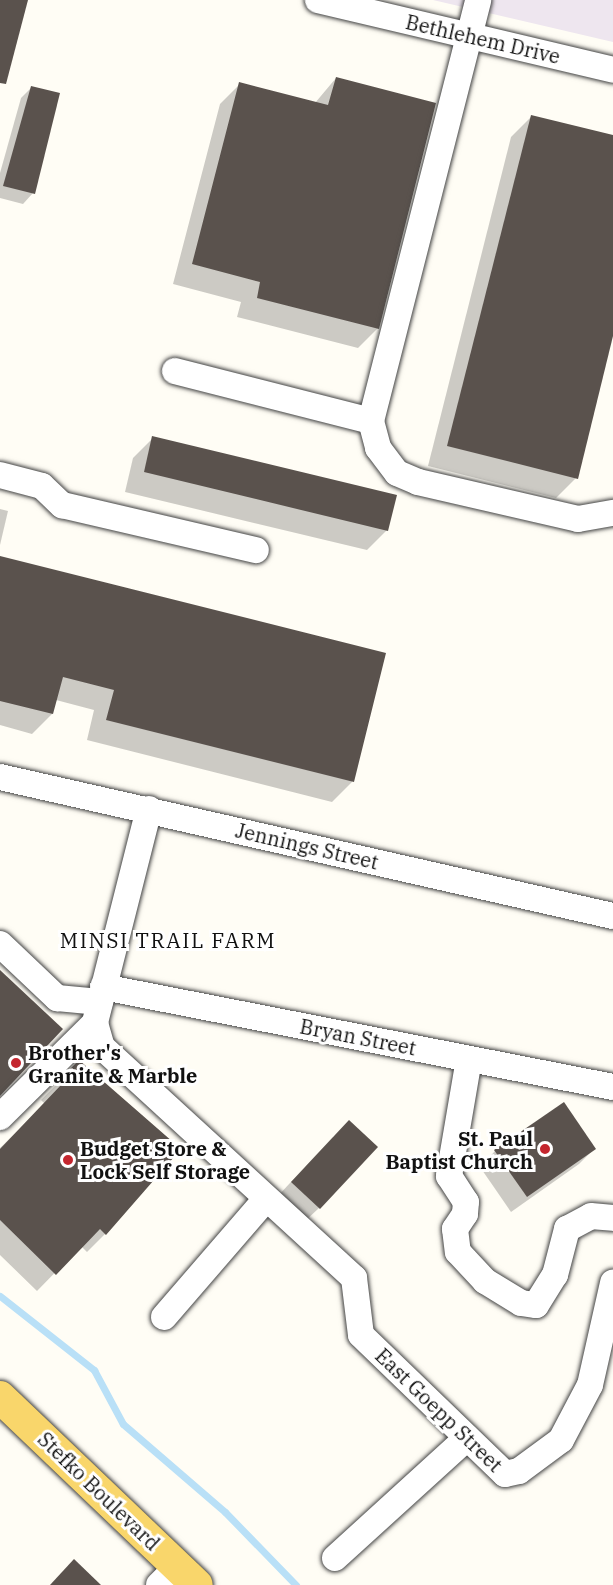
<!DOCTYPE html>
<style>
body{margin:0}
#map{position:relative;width:613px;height:1585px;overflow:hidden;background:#fffdf5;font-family:"IBM Plex Serif",serif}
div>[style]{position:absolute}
.industrial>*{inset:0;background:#eee6ef}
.shadow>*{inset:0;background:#0003}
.stream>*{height:7px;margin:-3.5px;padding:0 3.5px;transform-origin:3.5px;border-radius:3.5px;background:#b9e0f7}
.building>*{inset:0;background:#5a524d}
.roads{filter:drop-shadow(0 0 2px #444) drop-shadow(0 0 2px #444)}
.minor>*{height:26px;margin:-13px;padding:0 13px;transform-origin:13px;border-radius:13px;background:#fff}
.major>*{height:32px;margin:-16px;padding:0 16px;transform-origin:16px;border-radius:16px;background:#f9d66b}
.dots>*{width:16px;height:16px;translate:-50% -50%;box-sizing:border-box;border:3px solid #fff;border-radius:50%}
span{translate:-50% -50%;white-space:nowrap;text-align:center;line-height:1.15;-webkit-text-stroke:6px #fff;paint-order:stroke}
.street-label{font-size:20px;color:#111}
.poi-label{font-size:20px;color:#111;font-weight:700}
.left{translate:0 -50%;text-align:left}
.right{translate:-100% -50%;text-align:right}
.neighbourhood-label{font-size:21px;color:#111;letter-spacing:1.5px}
</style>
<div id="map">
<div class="industrial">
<div style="clip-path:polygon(433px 0,613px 0,613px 42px)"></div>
</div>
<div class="shadow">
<div style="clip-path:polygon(336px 78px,378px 328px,358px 348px,237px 317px,241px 302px,173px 284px,220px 104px,240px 84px,315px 103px)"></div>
<div style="clip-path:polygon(32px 87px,33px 193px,23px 204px,0 198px,0 173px,21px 98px)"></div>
<div style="clip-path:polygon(531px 117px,613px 137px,613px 330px,576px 478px,556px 498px,428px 466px,511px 137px)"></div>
<div style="clip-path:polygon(153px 438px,387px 530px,367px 550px,125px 492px,133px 458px)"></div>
<div style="clip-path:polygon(0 509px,8px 511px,0 545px)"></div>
<div style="clip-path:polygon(0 558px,384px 654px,352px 782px,332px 802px,87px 740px,94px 710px,56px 700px,52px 714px,32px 734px,0 725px)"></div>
<div style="clip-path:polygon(79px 1062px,179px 1149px,105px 1234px,87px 1252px,81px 1246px,37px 1291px,0 1255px,0 1148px,45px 1104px,41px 1100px)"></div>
<div style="clip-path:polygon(333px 1137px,319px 1208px,303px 1223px,276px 1198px)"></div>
<div style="clip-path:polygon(594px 1149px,579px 1164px,511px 1212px,480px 1167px,495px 1151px)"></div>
</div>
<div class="stream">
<div style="left:0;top:1296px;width:120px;rotate:38.2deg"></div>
<div style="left:94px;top:1370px;width:61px;rotate:61.8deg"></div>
<div style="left:123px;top:1424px;width:135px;rotate:40.8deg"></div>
<div style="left:225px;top:1512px;width:102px;rotate:45.8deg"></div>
</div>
<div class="building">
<div style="clip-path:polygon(0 0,28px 0,6px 84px,0 83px)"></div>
<div style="clip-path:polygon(336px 77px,436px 103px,379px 329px,257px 298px,260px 282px,192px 264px,239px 82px,328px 105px)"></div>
<div style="clip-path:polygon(31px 86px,60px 93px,35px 194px,3px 186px)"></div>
<div style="clip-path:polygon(531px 115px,613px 135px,613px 336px,578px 479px,447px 446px)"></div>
<div style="clip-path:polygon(152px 436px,397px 495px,388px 531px,144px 472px)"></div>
<div style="clip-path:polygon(0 556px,386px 653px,354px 782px,106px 720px,114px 690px,63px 677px,53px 714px,0 701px)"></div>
<div style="clip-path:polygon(0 970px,63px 1029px,0 1096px)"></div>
<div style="clip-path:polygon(79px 1060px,181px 1149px,106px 1235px,100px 1229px,56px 1275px,0 1220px,0 1149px,61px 1085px,57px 1082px)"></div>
<div style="clip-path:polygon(564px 1102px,596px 1149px,527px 1197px,494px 1150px)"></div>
<div style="clip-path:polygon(349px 1120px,378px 1147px,320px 1209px,291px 1182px)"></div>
<div style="clip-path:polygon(74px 1559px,101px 1585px,50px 1585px)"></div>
</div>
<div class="roads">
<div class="minor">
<div style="left:318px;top:0;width:303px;rotate:13.3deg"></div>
<div style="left:175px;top:371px;width:202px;rotate:14.3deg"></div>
<div style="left:371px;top:421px;width:434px;rotate:-75.7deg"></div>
<div style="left:371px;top:421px;width:28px;rotate:75deg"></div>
<div style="left:378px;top:448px;width:31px;rotate:53deg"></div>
<div style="left:397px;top:473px;width:23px;rotate:23deg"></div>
<div style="left:418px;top:482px;width:164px;rotate:13deg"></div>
<div style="left:578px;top:519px;width:36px;rotate:-10deg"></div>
<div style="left:0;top:475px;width:43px;rotate:14.7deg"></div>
<div style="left:42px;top:486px;width:28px;rotate:44deg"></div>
<div style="left:62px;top:505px;width:199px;rotate:13.1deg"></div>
<div style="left:0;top:777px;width:629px;rotate:12.78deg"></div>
<div style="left:149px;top:809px;width:221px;rotate:104.2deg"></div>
<div style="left:95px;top:1023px;width:25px;rotate:74deg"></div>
<div style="left:102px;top:1047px;width:342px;rotate:42.5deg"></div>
<div style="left:354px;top:1278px;width:57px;rotate:83deg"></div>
<div style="left:361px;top:1335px;width:200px;rotate:44deg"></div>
<div style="left:505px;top:1474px;width:14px;rotate:-12deg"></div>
<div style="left:519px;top:1471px;width:52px;rotate:-36.4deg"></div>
<div style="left:561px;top:1440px;width:62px;rotate:-62.2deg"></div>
<div style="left:590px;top:1385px;width:105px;rotate:-77.3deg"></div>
<div style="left:0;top:944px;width:79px;rotate:43.5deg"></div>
<div style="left:57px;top:998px;width:43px;rotate:5.3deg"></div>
<div style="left:103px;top:987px;width:520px;rotate:11.09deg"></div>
<div style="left:469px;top:1059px;width:119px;rotate:99.7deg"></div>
<div style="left:449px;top:1176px;width:31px;rotate:57deg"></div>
<div style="left:466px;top:1202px;width:12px;rotate:95deg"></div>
<div style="left:465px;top:1214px;width:18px;rotate:124deg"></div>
<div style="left:455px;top:1229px;width:23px;rotate:83deg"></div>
<div style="left:458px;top:1252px;width:40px;rotate:47deg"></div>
<div style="left:485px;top:1281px;width:42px;rotate:31.4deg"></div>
<div style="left:521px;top:1303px;width:15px;rotate:8deg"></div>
<div style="left:536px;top:1305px;width:36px;rotate:-58deg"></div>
<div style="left:555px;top:1275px;width:48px;rotate:-75.4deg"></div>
<div style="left:567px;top:1229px;width:27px;rotate:-28deg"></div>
<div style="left:591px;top:1216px;width:22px;rotate:5deg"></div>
<div style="left:0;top:1117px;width:134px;rotate:-44.7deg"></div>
<div style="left:164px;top:1317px;width:156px;rotate:-49.2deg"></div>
<div style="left:335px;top:1558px;width:177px;rotate:-42.3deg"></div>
<div style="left:159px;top:1585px;width:27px;rotate:-45deg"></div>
</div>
<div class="major">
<div style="left:0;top:1397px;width:272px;rotate:43.7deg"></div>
</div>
</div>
<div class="dots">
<div style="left:16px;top:1063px;background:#c4262e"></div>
<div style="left:545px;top:1149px;background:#c4262e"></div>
<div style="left:68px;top:1160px;background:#c4262e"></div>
</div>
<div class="street-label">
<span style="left:483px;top:39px;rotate:13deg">Bethlehem Drive</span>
<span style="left:307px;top:846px;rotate:13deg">Jennings Street</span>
<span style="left:358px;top:1037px;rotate:11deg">Bryan Street</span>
<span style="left:439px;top:1410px;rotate:44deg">East Goepp Street</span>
<span style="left:99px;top:1491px;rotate:44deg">Stefko Boulevard</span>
</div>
<div class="poi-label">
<span class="left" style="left:28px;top:1064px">Brother's<br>Granite &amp; Marble</span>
<span class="right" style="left:533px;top:1150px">St. Paul<br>Baptist Church</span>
<span class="left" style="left:80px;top:1160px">Budget Store &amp;<br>Lock Self Storage</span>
</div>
<div class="neighbourhood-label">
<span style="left:168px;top:940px">MINSI TRAIL FARM</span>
</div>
</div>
